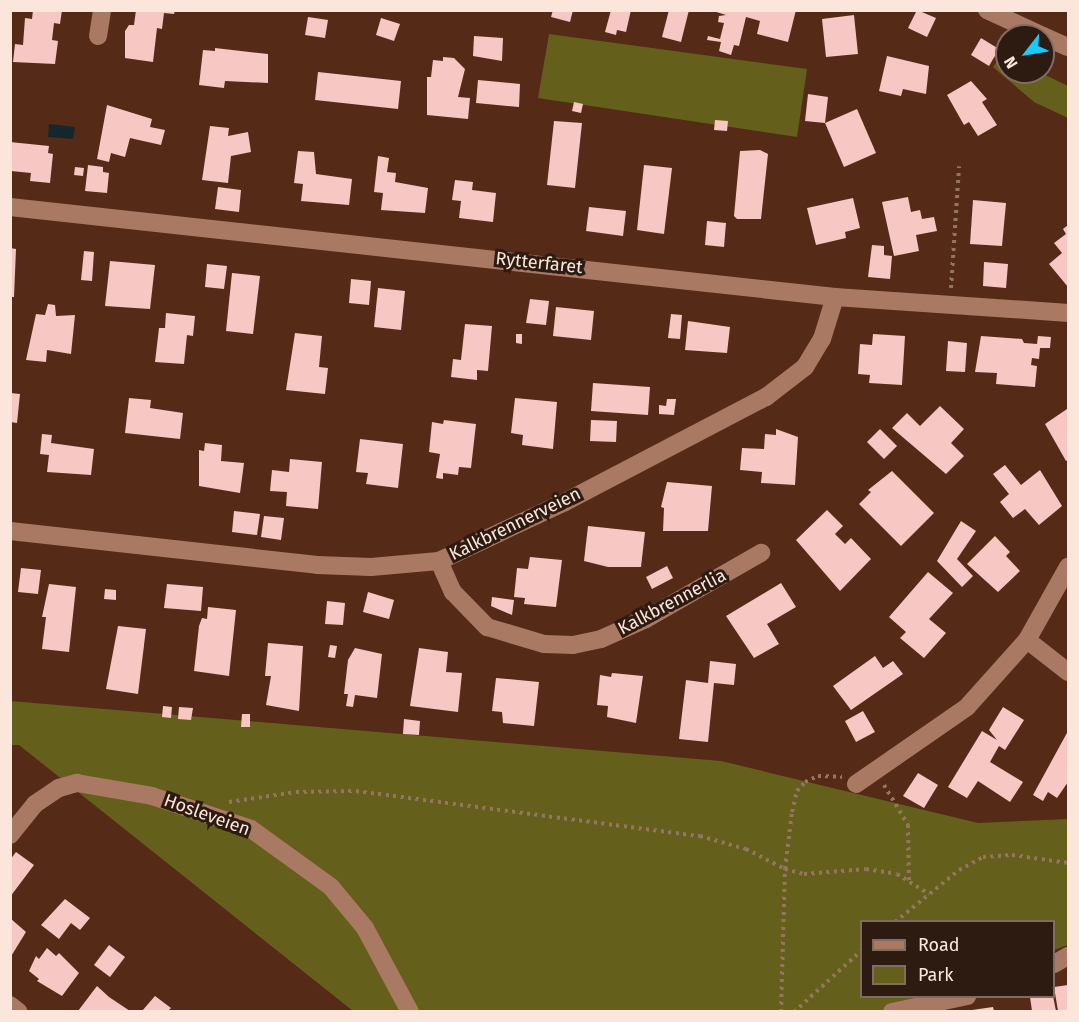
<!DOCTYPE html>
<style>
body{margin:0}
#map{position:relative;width:1079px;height:1022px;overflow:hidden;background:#552b17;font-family:"Fira Sans",sans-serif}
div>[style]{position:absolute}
.green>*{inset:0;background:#645f1b}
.water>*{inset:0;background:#14272e}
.building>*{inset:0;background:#f7c7c3}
.path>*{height:4px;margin-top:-2px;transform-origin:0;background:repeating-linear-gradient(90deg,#967464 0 3px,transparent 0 7.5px)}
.minor>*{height:18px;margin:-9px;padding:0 9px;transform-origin:9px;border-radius:9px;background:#aa7963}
span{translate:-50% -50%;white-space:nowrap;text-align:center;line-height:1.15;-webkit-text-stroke:6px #2d1a11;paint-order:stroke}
.street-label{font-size:18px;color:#fce6dc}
.frame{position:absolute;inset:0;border:12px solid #fce6dc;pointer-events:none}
.legend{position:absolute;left:860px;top:920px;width:195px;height:78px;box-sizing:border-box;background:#2d1a11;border:2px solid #806c62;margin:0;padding:8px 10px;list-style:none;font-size:18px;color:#fce6dc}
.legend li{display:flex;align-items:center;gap:12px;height:30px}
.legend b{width:30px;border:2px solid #806c62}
.north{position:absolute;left:995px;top:24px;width:60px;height:60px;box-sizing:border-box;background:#2d1a11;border:2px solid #806c62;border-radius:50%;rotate:239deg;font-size:16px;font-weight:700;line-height:24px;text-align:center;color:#fce6dc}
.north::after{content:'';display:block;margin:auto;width:21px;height:27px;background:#1acafc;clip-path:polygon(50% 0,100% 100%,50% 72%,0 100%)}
</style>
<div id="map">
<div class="green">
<div style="clip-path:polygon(549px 34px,807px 69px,797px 137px,538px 98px)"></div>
<div style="clip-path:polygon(1001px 55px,1007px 57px,1007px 72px,1039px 72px,1068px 86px,1068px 118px,1034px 102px,993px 67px)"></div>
<div style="clip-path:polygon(10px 701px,721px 761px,978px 823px,1068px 819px,1068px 945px,1054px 950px,1054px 922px,862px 922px,862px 996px,923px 997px,881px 1011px,353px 1011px,19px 745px,11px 745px)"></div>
</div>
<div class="water">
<div style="clip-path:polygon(49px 124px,75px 127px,73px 139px,48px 137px)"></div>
</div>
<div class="building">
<div style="clip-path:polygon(33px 10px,62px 10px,60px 24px,54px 23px,52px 40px,58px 41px,55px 64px,13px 62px,15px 44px,23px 45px,25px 18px,32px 19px)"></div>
<div style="clip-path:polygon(136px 10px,175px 10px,174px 14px,164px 13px,162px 29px,157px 28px,153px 62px,125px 58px,125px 31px,129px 25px,134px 25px)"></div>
<div style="clip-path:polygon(553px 10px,573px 10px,570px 22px,551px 17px)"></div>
<div style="clip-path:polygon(611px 10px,631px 10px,626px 32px,617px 30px,616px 35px,605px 32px)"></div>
<div style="clip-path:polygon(669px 10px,689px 10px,681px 42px,662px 37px)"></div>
<div style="clip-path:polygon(710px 10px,796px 10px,788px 42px,757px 34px,760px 21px,746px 17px,739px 46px,734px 45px,731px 55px,719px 51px,721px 42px,707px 40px,708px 36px,720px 39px,724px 23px,718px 22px,719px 16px,726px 15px)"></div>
<div style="clip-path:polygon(917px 10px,936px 18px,927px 37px,908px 28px)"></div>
<div style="clip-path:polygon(854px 15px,858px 54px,826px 57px,822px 19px)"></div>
<div style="clip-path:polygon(308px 17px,328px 20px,325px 38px,305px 35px)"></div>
<div style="clip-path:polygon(381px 18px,400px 24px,394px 41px,376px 35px)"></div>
<div style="clip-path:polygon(474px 36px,503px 38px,502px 61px,473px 56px)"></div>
<div style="clip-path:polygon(981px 38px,999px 49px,989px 66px,971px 55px)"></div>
<div style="clip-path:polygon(215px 48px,268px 54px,268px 83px,225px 81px,224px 88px,199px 85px,203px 50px,215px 51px)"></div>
<div style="clip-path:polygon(887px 56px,929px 66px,926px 94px,903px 89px,901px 96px,879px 91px)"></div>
<div style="clip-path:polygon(443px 57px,454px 58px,465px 69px,458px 97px,470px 98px,468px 119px,427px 115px,427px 77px,431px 77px,433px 60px,443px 61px)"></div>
<div style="clip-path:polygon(318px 72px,401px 81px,398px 109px,315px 100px)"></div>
<div style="clip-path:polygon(478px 80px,520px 84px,519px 107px,476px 103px)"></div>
<div style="clip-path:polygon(971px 81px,987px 99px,982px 102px,997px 125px,978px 136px,969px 122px,964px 125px,947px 95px)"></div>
<div style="clip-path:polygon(808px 94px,828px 97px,825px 123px,805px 121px)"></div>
<div style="clip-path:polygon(574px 102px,583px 104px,581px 113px,572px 111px)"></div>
<div style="clip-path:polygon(107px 105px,152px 119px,150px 127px,165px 130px,161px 145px,130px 138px,125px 157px,111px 153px,109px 162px,97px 159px)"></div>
<div style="clip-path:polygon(857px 109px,876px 153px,844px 167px,825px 123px)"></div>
<div style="clip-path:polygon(715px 120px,728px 121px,727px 131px,714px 130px)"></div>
<div style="clip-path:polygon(554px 121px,582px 123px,575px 188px,547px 185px)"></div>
<div style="clip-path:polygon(210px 126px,229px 128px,228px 136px,248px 132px,251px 152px,231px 156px,228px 183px,202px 180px)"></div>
<div style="clip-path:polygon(10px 142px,49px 146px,48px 153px,53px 154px,50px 183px,30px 181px,31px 173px,11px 171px)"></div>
<div style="clip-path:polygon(760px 150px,768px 154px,761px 219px,737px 219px,734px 216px,740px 151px)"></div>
<div style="clip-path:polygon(298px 151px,314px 152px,316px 174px,352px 179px,349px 205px,301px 201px,303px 184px,294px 183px)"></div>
<div style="clip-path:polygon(378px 156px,389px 158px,387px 172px,396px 173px,395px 182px,428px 188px,425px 213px,381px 210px,383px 193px,374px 192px)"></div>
<div style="clip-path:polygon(88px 165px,103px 167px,103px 172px,109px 173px,107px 193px,85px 191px)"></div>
<div style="clip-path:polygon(644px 165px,672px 168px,664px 234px,637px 230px)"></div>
<div style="clip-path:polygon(75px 167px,84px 168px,83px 176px,74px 175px)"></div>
<div style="clip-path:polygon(455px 180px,473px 182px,472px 190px,496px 193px,493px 222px,459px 218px,461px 201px,452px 200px)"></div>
<div style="clip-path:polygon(218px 187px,241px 190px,239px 212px,215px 209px)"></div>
<div style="clip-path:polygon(908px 197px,911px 212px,920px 210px,922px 219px,934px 217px,937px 231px,916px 235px,919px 251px,894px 256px,882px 202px)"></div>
<div style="clip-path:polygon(853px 198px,860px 228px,845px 232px,846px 238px,816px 245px,807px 208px)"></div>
<div style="clip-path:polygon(973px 200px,1006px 203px,1002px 246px,970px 244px)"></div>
<div style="clip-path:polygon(589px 207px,626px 211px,623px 236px,586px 231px)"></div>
<div style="clip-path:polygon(707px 221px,726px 223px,724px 247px,705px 245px)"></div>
<div style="clip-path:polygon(1068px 225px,1068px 287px,1049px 264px,1062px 253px,1054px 243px,1066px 234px,1063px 229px)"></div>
<div style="clip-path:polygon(872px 245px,884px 246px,884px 255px,892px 256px,890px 279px,868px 277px)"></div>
<div style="clip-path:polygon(10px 248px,16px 249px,14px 297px,10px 297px)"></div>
<div style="clip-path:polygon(84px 251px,94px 252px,92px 281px,81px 280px)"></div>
<div style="clip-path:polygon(110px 261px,155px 265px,150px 309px,105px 306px)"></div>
<div style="clip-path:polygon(984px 262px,1008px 264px,1006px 288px,983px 286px)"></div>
<div style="clip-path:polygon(207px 264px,227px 266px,224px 289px,205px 287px)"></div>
<div style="clip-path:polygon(232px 273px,260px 276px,253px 334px,226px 331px)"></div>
<div style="clip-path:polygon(351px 279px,371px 281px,369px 305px,349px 303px)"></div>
<div style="clip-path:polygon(378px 288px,405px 291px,401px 330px,374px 327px)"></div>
<div style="clip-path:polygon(530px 299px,549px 301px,546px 325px,526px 323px)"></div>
<div style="clip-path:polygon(48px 304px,55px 305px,56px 316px,75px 315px,71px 354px,47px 350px,46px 362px,26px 360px,36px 314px,45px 315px)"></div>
<div style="clip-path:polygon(556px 307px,594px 311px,591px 340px,553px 336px)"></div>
<div style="clip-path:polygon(166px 313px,195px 316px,193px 336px,187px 335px,184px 364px,155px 362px,159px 328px,165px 328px)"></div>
<div style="clip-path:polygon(671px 314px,682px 315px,680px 339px,668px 338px)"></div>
<div style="clip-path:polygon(688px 321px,730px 327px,727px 353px,685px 350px)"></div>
<div style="clip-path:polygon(465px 324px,492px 326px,488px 371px,477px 370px,477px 380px,451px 377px,453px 359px,461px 360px)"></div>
<div style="clip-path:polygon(295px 333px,322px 336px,319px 367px,328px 368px,325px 394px,286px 390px)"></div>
<div style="clip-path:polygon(516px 334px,522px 334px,522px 344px,516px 343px)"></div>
<div style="clip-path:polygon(873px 334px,905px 336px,902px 385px,869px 383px,870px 375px,858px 374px,860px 344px,872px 345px)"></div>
<div style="clip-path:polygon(981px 336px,1022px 339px,1024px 343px,1037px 344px,1038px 336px,1051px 337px,1050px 348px,1040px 348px,1039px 359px,1032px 358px,1031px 365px,1037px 366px,1035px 387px,996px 384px,997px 373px,975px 372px)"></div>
<div style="clip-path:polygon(948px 341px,967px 343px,965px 372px,946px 371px)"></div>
<div style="clip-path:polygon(593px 383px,650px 387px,648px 415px,591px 411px)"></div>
<div style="clip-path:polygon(10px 393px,20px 394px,17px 423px,10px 422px)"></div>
<div style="clip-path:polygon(129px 398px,151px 400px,150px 408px,183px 413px,180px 439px,125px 433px)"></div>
<div style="clip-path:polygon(515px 398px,557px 402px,553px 449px,522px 445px,523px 435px,511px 433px)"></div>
<div style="clip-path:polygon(667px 399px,676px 399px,674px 415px,659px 414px,659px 405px,666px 406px)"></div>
<div style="clip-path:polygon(940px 406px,964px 429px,951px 443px,964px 456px,946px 474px,892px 428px,907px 413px,920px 426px)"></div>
<div style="clip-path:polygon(1067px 409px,1068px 460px,1066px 461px,1045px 424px)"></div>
<div style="clip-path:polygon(444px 420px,476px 424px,471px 468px,459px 467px,458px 475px,443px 473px,443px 479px,436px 478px,440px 454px,429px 452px,432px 422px,443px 424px)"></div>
<div style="clip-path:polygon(591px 420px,617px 421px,616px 442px,590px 441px)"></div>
<div style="clip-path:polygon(776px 429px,798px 437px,795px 485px,761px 483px,762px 472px,740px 470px,742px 448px,764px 449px,765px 434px,776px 435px)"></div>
<div style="clip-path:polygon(880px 429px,897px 446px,884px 459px,867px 442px)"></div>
<div style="clip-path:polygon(42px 434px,52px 435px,51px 443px,94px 449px,91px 475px,47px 472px,49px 455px,40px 454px)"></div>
<div style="clip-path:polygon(360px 439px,403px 444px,398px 488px,366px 484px,368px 473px,356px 472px)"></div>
<div style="clip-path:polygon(205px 443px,222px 445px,221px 461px,244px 463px,240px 493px,199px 486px,199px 450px,204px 451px)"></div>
<div style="clip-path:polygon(290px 459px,322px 462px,318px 509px,286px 506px,287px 492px,270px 491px,272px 470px,289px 472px)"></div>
<div style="clip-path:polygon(1005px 465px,1021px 485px,1040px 470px,1062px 506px,1039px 525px,1025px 509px,1013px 518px,1000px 502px,1009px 494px,993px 474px)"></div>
<div style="clip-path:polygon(892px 471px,934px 513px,901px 546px,859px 504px,871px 492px,868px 490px)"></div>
<div style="clip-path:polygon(667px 482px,712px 486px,708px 531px,663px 531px,664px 508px,661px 507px)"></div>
<div style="clip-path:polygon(827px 510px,843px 526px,835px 534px,845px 544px,851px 538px,871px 559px,840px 591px,796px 540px)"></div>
<div style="clip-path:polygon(234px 511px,260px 514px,257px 535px,232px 532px)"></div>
<div style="clip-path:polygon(264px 516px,284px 518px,281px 540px,261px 537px)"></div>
<div style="clip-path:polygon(961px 521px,976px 531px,957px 559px,973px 576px,962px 587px,937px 561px)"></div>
<div style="clip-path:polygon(588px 526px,645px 532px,641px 567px,608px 567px,584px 561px)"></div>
<div style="clip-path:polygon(995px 536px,1010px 552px,1006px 556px,1020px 571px,998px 592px,967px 564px)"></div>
<div style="clip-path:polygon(530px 557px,562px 560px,556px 607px,524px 604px,525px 598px,514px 597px,517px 568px,528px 569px)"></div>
<div style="clip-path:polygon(667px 566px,673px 578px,652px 589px,646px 577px)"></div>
<div style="clip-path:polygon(21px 568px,41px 570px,38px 594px,18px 592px)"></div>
<div style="clip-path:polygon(928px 572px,953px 593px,929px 619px,946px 633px,924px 658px,900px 638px,906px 632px,889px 617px)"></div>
<div style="clip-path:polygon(781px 583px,796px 607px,767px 624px,779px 644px,754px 658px,726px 616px)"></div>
<div style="clip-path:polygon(49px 584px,76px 587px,69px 652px,42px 649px,46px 617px,42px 617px)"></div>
<div style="clip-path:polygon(167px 584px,203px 587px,201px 611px,164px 608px)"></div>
<div style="clip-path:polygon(105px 589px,116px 590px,116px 600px,104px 599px)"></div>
<div style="clip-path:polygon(368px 592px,394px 600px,389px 619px,363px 612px)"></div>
<div style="clip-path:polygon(492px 597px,514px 600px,512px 615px,491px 606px)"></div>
<div style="clip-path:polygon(327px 601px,345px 603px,343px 625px,325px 624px)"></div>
<div style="clip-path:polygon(208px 607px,236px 610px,229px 676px,194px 671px,199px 626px,202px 618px,207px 619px)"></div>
<div style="clip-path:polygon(118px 626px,146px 629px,138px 694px,106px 689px)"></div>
<div style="clip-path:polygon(268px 643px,303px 646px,299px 711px,266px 705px,271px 676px,265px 676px)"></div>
<div style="clip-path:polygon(330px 645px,337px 646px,335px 658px,328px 657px)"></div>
<div style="clip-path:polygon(355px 648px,382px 654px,377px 698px,355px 695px,353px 707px,346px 706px,348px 694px,344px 694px,348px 660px)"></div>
<div style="clip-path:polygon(419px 648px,448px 652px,446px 672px,462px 673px,458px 712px,410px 706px)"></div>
<div style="clip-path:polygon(875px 656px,883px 668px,893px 661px,903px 674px,851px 710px,833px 686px)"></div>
<div style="clip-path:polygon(710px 661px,736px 664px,734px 685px,714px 683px,708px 742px,679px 739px,686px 680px,708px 683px)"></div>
<div style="clip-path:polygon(612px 673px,643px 676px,636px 723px,607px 717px,608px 706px,597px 705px,600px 675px,611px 677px)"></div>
<div style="clip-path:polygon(496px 678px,539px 682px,534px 726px,503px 723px,502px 712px,492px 711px)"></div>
<div style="clip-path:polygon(163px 706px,172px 707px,171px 718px,162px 717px)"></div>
<div style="clip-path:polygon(179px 707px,193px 708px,191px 720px,178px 719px)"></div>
<div style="clip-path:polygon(1003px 707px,1024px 720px,1005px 750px,999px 746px,990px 762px,1023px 782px,1010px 802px,978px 781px,967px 798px,948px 787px,982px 731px,997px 740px,989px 730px)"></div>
<div style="clip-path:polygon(863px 711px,875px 732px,856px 742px,845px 721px)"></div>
<div style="clip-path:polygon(242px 714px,250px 714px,250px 727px,241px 727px)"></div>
<div style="clip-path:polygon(404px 719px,420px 721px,419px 735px,403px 734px)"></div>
<div style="clip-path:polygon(1068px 731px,1068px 782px,1057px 798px,1048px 792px,1043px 801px,1033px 795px)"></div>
<div style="clip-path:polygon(918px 773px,938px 785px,924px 808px,903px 796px)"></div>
<div style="clip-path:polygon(16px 852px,34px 865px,10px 897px,10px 860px)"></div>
<div style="clip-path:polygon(65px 899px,90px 918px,80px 930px,71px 923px,59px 939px,41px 925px)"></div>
<div style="clip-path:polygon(10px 918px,26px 932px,10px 958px)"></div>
<div style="clip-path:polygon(109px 945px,125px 957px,110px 977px,94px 965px)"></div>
<div style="clip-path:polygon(47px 948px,56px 956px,59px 953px,79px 973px,62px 996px,37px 981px,39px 979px,29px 971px,36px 956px,39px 959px)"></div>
<div style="clip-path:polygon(1068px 985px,1068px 1011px,1058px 1011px,1054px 987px)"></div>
<div style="clip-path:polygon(97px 986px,109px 997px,130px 1011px,78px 1011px)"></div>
<div style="clip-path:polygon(155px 996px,171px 1008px,168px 1011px,142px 1011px)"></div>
<div style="clip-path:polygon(1053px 996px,1056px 1011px,1032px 1011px,1030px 997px)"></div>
<div style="clip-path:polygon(993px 1007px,994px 1011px,972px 1011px,972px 1010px)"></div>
</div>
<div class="path">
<div style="left:951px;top:288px;width:122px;rotate:-86.2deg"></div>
<div style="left:884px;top:785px;width:47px;rotate:59deg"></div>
<div style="left:908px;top:825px;width:57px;rotate:89deg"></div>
<div style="left:229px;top:802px;width:68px;rotate:-8.5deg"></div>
<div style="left:296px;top:792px;width:60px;rotate:-1deg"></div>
<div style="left:356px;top:791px;width:347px;rotate:7.5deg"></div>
<div style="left:700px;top:836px;width:48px;rotate:15.8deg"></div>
<div style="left:746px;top:849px;width:44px;rotate:27.1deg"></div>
<div style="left:785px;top:869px;width:20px;rotate:15deg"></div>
<div style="left:804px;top:874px;width:62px;rotate:-4.6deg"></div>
<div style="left:866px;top:869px;width:31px;rotate:9deg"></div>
<div style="left:897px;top:874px;width:38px;rotate:32deg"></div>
<div style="left:895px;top:922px;width:82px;rotate:-39.1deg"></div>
<div style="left:959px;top:870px;width:27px;rotate:-28deg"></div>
<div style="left:983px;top:857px;width:29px;rotate:-4deg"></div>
<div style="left:1012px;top:855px;width:57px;rotate:8.1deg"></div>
<div style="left:781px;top:1012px;width:143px;rotate:-88.4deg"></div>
<div style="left:785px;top:869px;width:57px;rotate:-83deg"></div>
<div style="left:792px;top:812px;width:22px;rotate:-77deg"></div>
<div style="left:797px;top:791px;width:12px;rotate:-48deg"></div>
<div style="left:805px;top:782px;width:14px;rotate:-25deg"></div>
<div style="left:818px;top:776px;width:24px;rotate:2deg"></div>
<div style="left:794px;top:1012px;width:92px;rotate:-42.4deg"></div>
</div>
<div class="minor">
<div style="left:987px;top:10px;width:62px;rotate:24.9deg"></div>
<div style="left:98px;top:36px;width:26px;rotate:-81deg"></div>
<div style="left:1043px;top:36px;width:27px;rotate:24deg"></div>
<div style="left:10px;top:207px;width:830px;rotate:6.23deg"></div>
<div style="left:835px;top:297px;width:234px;rotate:3.9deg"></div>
<div style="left:10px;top:531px;width:309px;rotate:6.3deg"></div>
<div style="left:317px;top:565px;width:54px;rotate:2.1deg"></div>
<div style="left:371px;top:567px;width:68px;rotate:-5deg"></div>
<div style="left:439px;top:561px;width:139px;rotate:-25.1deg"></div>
<div style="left:565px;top:502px;width:227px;rotate:-27.6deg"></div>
<div style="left:766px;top:397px;width:49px;rotate:-37.6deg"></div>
<div style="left:805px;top:367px;width:33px;rotate:-59deg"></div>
<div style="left:822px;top:339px;width:44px;rotate:-72.8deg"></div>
<div style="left:439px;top:561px;width:34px;rotate:66deg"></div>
<div style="left:453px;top:592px;width:49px;rotate:45.8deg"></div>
<div style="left:487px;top:627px;width:59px;rotate:16.6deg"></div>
<div style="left:544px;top:644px;width:29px;rotate:2deg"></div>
<div style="left:573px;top:645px;width:29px;rotate:-12deg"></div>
<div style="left:601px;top:639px;width:49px;rotate:-24deg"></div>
<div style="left:646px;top:619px;width:133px;rotate:-29.9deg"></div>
<div style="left:1027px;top:640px;width:52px;rotate:38deg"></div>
<div style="left:856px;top:784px;width:135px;rotate:-34.7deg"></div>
<div style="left:967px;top:707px;width:90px;rotate:-48.2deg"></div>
<div style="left:1027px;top:640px;width:84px;rotate:-60.7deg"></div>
<div style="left:10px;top:835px;width:40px;rotate:-51deg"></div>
<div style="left:35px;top:804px;width:29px;rotate:-34deg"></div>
<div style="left:59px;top:788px;width:19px;rotate:-16deg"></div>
<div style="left:77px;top:783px;width:76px;rotate:9.8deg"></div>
<div style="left:152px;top:796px;width:104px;rotate:18.4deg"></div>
<div style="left:251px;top:829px;width:99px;rotate:35.9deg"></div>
<div style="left:331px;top:887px;width:53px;rotate:50.3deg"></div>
<div style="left:365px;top:928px;width:95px;rotate:61.8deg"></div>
<div style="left:1054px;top:964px;width:16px;rotate:-30deg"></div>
<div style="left:10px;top:1005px;width:11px;rotate:38deg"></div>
<div style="left:892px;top:1012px;width:77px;rotate:-12deg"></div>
</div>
<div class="street-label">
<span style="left:539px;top:263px;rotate:6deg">Rytterfaret</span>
<span style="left:515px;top:524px;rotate:-26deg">Kalkbrennerveien</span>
<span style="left:672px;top:602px;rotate:-28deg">Kalkbrennerlia</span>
<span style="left:207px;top:815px;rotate:20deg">Hosleveien</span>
</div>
<div class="frame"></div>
<ul class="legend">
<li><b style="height:8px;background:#aa7963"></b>Road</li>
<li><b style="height:16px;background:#645f1b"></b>Park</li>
</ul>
<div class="north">N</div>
</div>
